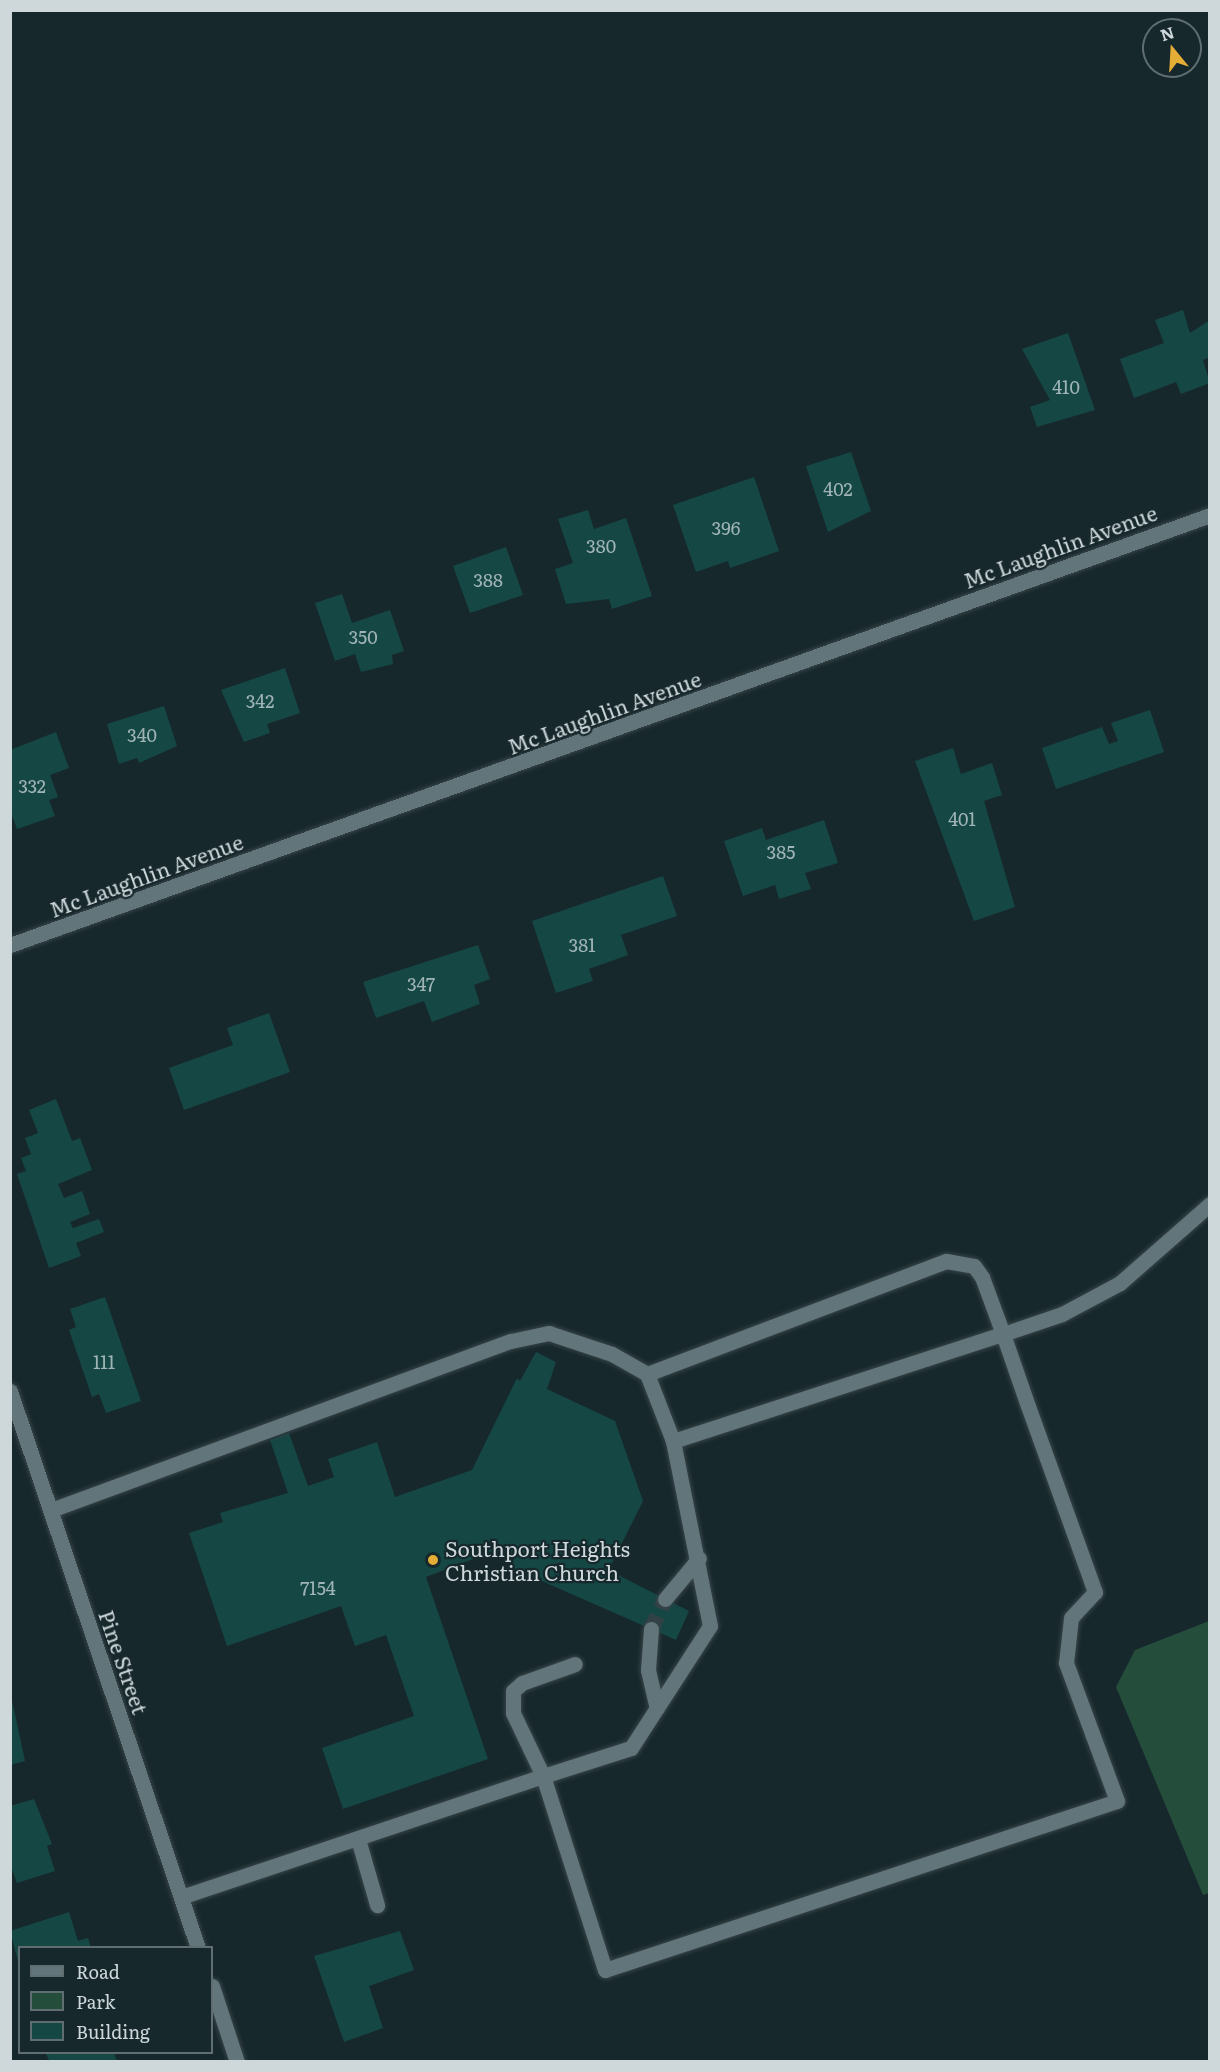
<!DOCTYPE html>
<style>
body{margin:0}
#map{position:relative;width:1220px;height:2072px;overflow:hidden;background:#17282c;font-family:Literata,serif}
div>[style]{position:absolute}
.green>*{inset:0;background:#244d3b}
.building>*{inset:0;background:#154745}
.minor-tunnel>*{height:15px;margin-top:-7.5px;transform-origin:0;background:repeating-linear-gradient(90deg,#324246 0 15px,transparent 0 23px)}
.roads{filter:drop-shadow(0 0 2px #374448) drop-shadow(0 0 2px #374448)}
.minor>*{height:15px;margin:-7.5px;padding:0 7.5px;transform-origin:7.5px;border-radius:7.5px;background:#61757a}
.dots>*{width:16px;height:16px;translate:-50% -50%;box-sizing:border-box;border:3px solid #17282c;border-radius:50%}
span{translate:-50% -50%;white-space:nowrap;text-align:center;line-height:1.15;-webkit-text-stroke:4.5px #17282c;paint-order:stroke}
.number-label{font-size:18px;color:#a0b4b6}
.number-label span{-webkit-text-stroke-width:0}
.street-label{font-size:21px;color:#ced8db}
.poi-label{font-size:21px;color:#ced8db}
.left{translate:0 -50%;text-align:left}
.frame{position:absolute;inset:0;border:12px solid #ced8db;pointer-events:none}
.legend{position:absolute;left:18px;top:1946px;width:195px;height:108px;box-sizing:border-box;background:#17282c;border:2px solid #606e72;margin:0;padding:8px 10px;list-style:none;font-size:18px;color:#ced8db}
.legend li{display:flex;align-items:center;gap:12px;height:30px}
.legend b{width:30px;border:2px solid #606e72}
.north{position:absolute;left:1142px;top:18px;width:60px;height:60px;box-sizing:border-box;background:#17282c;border:2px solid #606e72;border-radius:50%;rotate:342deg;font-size:16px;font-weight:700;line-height:24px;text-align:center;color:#ced8db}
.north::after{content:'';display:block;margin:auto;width:21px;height:27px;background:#e4ad35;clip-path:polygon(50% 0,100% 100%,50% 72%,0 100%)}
</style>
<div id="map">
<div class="green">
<div style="clip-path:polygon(1209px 1621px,1210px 1893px,1203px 1895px,1116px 1687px,1135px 1650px)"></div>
</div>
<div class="building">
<div style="clip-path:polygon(1183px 310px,1190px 333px,1210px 320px,1210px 357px,1203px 360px,1210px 383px,1181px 394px,1176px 382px,1134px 398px,1120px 359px,1164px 343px,1155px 320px)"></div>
<div style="clip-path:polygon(1068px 333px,1095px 410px,1037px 427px,1030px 407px,1050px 400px,1022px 349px)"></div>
<div style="clip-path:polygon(851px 452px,871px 511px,828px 532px,806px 466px)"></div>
<div style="clip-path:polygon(754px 477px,779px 551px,730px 568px,728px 561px,696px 572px,673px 505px)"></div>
<div style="clip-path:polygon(588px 510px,594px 529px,626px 518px,652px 596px,612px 609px,609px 599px,566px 604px,555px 569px,573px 563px,558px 519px)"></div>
<div style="clip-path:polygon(506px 547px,523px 595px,470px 613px,453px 566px)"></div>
<div style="clip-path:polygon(342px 594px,352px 623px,390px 610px,404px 651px,392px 655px,393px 664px,361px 672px,355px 654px,335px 661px,315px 603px)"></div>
<div style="clip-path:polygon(285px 668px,300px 713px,267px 724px,270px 733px,244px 742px,221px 690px)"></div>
<div style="clip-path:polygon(164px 706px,177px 746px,139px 763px,137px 758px,119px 764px,107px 724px)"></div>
<div style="clip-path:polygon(1150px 710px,1164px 752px,1056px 789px,1042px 748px,1102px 727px,1109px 744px,1118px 741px,1111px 723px)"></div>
<div style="clip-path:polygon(56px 732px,69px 768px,50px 775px,58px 797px,49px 800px,55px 816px,17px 829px,10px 810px,10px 750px)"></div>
<div style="clip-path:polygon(953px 748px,961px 774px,992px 763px,1002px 795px,984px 801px,1015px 907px,974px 921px,915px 761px)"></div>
<div style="clip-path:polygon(824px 820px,838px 863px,805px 873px,811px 889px,779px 899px,775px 885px,743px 896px,724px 841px,762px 828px,766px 840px)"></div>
<div style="clip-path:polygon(663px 876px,677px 916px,621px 935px,628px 955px,589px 969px,593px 981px,556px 993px,532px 921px)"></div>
<div style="clip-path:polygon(478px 945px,490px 979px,474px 985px,480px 1004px,432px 1022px,424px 1001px,376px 1018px,363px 982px)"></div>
<div style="clip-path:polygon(269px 1013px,290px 1072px,184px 1110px,169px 1068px,233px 1045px,227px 1028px)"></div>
<div style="clip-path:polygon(56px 1099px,72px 1141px,80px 1138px,92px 1170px,58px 1184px,64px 1198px,82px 1191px,90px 1214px,70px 1222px,73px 1228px,99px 1219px,104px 1232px,76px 1243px,81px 1256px,49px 1268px,17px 1174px,26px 1171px,21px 1158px,31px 1154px,25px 1138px,38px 1133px,29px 1110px)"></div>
<div style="clip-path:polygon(105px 1297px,141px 1401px,106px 1413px,99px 1394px,92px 1397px,69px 1330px,76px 1327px,70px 1309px)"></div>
<div style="clip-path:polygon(536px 1352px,556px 1362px,547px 1389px,615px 1421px,643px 1501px,611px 1565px,620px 1576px,689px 1611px,676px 1640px,510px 1567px,515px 1557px,497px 1550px,426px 1577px,488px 1759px,343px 1809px,322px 1748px,414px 1716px,386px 1635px,355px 1646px,341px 1606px,227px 1646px,189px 1533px,223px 1522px,220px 1513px,288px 1493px,270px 1440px,289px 1433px,308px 1486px,334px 1477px,328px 1459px,377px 1442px,395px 1497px,472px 1470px,517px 1378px,520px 1381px)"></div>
<div style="clip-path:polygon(12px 1700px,25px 1761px,10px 1765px,10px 1700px)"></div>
<div style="clip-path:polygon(34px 1799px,52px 1844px,47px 1846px,55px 1871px,17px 1883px,10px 1864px,10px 1806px)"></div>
<div style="clip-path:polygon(69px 1912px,78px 1941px,88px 1938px,91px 1948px,20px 1948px,19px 1965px,10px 1931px)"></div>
<div style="clip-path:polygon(400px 1931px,414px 1970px,369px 1986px,383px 2028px,344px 2042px,314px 1956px)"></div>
<div style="clip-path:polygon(45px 2052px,114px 2052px,117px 2062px,50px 2062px)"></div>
</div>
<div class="minor-tunnel">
<div style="left:651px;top:1629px;width:33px;rotate:-65deg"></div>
</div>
<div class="roads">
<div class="minor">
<div style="left:10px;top:945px;width:1275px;rotate:-19.71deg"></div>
<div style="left:647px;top:1374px;width:320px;rotate:-20.7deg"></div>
<div style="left:946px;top:1261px;width:28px;rotate:10deg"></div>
<div style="left:974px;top:1266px;width:14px;rotate:54deg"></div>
<div style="left:982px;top:1277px;width:61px;rotate:69.8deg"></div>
<div style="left:1003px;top:1334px;width:76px;rotate:70.9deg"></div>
<div style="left:1028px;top:1406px;width:198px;rotate:70.2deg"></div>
<div style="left:1095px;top:1592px;width:35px;rotate:133deg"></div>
<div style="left:1071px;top:1618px;width:45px;rotate:96.3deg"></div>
<div style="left:1066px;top:1663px;width:147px;rotate:69.7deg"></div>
<div style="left:1117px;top:1801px;width:539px;rotate:161.73deg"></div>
<div style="left:605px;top:1970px;width:204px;rotate:-107.7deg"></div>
<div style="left:543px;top:1776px;width:92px;rotate:-17.7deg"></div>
<div style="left:631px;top:1748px;width:145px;rotate:-57.1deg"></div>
<div style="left:710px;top:1626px;width:189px;rotate:-101.3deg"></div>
<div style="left:673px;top:1441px;width:347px;rotate:-18deg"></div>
<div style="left:1003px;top:1334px;width:62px;rotate:-18.7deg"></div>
<div style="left:1062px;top:1314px;width:66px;rotate:-28.1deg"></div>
<div style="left:1120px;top:1283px;width:120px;rotate:-41.3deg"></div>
<div style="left:10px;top:1391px;width:588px;rotate:71.35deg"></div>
<div style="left:51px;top:1510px;width:490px;rotate:-20.2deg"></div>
<div style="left:511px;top:1341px;width:39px;rotate:-12deg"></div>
<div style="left:549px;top:1333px;width:66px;rotate:18.4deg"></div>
<div style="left:612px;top:1354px;width:40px;rotate:29.7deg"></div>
<div style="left:647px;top:1374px;width:72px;rotate:68.8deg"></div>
<div style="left:665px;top:1599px;width:53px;rotate:-50.3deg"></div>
<div style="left:651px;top:1629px;width:41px;rotate:94.2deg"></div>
<div style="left:648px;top:1670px;width:39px;rotate:77deg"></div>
<div style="left:358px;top:1839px;width:69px;rotate:73.9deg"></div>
<div style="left:181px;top:1897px;width:382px;rotate:-18.5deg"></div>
<div style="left:543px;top:1776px;width:70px;rotate:-115.5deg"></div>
<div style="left:513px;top:1713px;width:22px;rotate:-90deg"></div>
<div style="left:513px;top:1691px;width:12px;rotate:-42deg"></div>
<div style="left:522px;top:1683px;width:56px;rotate:-19.7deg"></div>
<div style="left:212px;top:1986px;width:80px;rotate:71.8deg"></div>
</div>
</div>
<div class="dots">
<div style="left:433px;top:1560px;background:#e4ad35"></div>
</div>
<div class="number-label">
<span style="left:1066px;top:387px">410</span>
<span style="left:838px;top:489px">402</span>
<span style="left:726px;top:528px">396</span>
<span style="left:601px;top:546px">380</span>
<span style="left:488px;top:580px">388</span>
<span style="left:363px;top:637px">350</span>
<span style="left:260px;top:701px">342</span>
<span style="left:142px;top:735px">340</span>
<span style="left:32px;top:786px">332</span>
<span style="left:962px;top:819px">401</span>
<span style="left:781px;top:852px">385</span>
<span style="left:582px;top:945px">381</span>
<span style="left:421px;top:984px">347</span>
<span style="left:104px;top:1362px">111</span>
<span style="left:318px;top:1588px">7154</span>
</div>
<div class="street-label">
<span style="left:1060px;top:546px;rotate:-20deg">Mc Laughlin Avenue</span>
<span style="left:604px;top:712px;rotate:-20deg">Mc Laughlin Avenue</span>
<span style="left:146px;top:875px;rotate:-20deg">Mc Laughlin Avenue</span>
<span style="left:124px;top:1662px;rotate:71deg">Pine Street</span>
</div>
<div class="poi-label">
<span class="left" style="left:445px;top:1560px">Southport Heights<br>Christian Church</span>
</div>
<div class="frame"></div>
<ul class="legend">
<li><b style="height:8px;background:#61757a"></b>Road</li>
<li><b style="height:16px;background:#244d3b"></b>Park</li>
<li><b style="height:16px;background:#154745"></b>Building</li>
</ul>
<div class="north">N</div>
</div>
